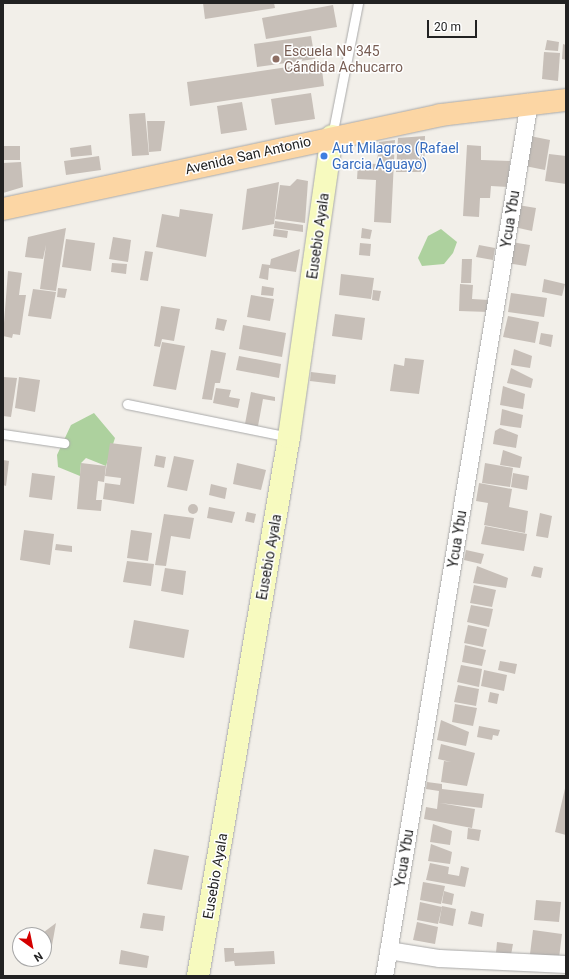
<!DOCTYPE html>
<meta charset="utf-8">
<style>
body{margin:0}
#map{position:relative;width:569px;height:979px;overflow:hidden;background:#f2efe9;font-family:Roboto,sans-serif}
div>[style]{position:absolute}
.forest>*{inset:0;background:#add19e}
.building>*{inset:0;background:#c7bfb8}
.round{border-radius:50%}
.roads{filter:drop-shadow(0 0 1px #a9a9a9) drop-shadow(0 0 1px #a9a9a9)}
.lane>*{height:9px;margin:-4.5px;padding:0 4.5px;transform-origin:4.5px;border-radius:4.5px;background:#fff}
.street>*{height:17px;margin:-8.5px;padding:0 8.5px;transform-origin:8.5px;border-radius:8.5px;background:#fff}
.secondary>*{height:22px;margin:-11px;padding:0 11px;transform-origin:11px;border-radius:11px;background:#f7fabf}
.primary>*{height:22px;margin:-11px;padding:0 11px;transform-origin:11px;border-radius:11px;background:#fcd6a4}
.dots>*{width:11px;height:11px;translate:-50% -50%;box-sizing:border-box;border:2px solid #fff;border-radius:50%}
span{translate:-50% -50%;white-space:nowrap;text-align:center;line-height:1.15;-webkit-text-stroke:3px #fff;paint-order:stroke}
.education-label{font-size:14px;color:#785e54}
.left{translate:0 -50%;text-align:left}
.shop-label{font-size:14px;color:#366cbe}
.street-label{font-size:14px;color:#222}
.frame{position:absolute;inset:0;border:4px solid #222;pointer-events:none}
.north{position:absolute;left:12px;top:927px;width:40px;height:40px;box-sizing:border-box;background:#fff;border:1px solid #a7a7a7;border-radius:50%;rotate:147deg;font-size:11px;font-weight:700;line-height:16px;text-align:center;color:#222}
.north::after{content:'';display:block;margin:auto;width:14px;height:18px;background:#d40000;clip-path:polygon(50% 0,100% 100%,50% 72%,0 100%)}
.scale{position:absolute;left:427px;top:20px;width:50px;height:18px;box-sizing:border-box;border:2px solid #222;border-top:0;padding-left:5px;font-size:12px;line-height:14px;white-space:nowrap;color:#222;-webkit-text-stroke:3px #fff;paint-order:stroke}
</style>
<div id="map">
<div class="forest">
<div style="clip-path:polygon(441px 229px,457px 242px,453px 253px,444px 264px,422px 266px,418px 258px,428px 236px)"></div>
<div style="clip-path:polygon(94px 413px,115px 438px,106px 466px,86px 458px,81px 463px,80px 476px,58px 467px,57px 455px,71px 425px)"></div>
</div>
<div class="building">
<div style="clip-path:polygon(203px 3px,274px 3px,275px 8px,205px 19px)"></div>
<div style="clip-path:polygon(333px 5px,337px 27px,266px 39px,262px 18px)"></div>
<div style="clip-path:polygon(311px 36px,315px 59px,257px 67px,254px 44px)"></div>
<div style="clip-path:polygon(547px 40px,559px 42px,558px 51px,545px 50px)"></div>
<div style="clip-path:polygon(563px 44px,566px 45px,566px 60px,562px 59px)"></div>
<div style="clip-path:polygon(544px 52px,560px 53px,558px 81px,542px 79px)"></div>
<div style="clip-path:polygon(321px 62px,324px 86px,190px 106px,187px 82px)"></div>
<div style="clip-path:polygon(311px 93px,315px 119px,275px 125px,271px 99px)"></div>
<div style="clip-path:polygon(242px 102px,247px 130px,221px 134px,217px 106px)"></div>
<div style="clip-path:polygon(145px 113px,149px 155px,132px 156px,129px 114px)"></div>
<div style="clip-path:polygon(147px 121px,165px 121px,161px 151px,149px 152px)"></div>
<div style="clip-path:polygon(425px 136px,424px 172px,396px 172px,398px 138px)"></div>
<div style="clip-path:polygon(530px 136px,550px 140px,545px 170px,525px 166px)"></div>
<div style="clip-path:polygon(395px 140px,391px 223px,374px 222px,376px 180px,357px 179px,358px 163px,377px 164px,379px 142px)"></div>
<div style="clip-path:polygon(91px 145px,92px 155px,71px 157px,70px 148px)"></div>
<div style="clip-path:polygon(467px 145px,481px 146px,481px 160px,510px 161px,508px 187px,491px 186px,490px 198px,480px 198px,479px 217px,463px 216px)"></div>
<div style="clip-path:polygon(4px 146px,20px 146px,20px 160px,4px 160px)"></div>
<div style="clip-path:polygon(549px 154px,566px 156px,566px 184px,545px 181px)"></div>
<div style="clip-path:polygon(99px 156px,101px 170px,66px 175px,64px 161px)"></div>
<div style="clip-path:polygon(21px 162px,23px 187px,3px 193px,3px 163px)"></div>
<div style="clip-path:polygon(297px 179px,308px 181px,305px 223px,275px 219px,280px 185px,290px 186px)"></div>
<div style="clip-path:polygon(279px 182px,274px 224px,242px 230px,247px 189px)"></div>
<div style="clip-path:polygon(518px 205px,536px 208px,532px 231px,514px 227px)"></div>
<div style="clip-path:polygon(180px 209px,213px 214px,206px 257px,156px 247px,162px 214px,179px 217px)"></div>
<div style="clip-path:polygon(275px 221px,303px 225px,303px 232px,274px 228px)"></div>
<div style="clip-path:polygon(66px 228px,56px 291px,40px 289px,46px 245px,43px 259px,25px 257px,28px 237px)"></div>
<div style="clip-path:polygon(362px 228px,372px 230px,370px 239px,361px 238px)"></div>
<div style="clip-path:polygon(274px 229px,288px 231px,287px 238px,273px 236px)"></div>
<div style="clip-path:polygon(113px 237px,131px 240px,128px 262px,109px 259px)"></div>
<div style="clip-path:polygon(66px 239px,95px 243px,91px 271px,62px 267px)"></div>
<div style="clip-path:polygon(511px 242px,530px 245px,526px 266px,507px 263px)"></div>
<div style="clip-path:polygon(360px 243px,371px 244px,370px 256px,359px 255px)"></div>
<div style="clip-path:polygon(479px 245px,495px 248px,493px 260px,476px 257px)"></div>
<div style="clip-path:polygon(300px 249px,296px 272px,269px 268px,268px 280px,259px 278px,262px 264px,270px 265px,271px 259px)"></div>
<div style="clip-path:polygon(145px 251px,153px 252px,148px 281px,140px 280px)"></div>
<div style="clip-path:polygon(462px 259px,472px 259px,471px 283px,461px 283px)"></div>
<div style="clip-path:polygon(112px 263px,127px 264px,126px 274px,111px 272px)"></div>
<div style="clip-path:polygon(8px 271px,22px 273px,19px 295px,26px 295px,20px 335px,13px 334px,12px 338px,3px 336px)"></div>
<div style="clip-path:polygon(341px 274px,374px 278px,371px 299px,339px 295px)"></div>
<div style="clip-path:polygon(544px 279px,565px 284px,562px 296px,542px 292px)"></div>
<div style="clip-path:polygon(460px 284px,473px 285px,472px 299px,489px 300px,489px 312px,459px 311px)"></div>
<div style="clip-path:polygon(262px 286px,274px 288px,273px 296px,261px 295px)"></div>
<div style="clip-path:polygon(58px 288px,67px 289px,65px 298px,57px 297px)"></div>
<div style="clip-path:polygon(33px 289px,56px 292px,51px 319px,28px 316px)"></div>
<div style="clip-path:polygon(373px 290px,381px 291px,379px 301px,372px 300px)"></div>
<div style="clip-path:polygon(511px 293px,547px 298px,544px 317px,508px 312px)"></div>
<div style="clip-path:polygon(251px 295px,274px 299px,270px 321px,247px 317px)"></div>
<div style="clip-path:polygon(161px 306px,180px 309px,174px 341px,162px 339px,160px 347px,154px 346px)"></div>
<div style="clip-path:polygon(335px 314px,365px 318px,362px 340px,332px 336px)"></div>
<div style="clip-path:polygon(508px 316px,539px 322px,535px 343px,503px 337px)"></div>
<div style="clip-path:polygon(217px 318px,227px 320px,224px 331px,215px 329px)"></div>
<div style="clip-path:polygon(243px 325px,286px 333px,282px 357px,239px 349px)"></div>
<div style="clip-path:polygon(541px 333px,553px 335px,551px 347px,539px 344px)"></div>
<div style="clip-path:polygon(162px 342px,185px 346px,176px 390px,153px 386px)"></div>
<div style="clip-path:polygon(514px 349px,532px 356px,530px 368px,511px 365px)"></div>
<div style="clip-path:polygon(211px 350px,226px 353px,220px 383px,215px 383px,212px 400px,202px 399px)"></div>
<div style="clip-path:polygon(239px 356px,281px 364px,279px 378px,236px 370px)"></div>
<div style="clip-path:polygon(405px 358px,424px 360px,419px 394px,390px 391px,394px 364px,404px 366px)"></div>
<div style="clip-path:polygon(511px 368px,533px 379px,531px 388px,507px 383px)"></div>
<div style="clip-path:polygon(311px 372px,336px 375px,335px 384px,310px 381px)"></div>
<div style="clip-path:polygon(3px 377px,17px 378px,11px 417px,3px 416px)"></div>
<div style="clip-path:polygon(19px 377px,40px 380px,35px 412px,15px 408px)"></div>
<div style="clip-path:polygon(503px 386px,525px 394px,523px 409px,500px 405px)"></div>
<div style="clip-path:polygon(216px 388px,231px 390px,229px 397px,240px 399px,238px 408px,213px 403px)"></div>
<div style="clip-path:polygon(251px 392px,275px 397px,275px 401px,263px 399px,258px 426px,245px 424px)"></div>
<div style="clip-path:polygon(502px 409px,523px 415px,521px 428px,500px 425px)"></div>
<div style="clip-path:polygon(500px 428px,518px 435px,516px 448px,493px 444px,495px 431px)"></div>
<div style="clip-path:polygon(110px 443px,142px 447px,134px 504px,103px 499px,105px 483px,120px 485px,121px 478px,105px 476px)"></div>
<div style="clip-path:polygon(503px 450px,522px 457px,520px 468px,500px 465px)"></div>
<div style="clip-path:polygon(156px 455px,166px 457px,164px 468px,154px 466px)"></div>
<div style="clip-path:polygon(174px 456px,194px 460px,187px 491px,167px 487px)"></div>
<div style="clip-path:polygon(3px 460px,9px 461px,6px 486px,3px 485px)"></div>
<div style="clip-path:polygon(81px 463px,106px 466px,104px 482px,98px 481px,96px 500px,102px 500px,101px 511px,77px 509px)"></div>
<div style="clip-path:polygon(237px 463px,266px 470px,261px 490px,233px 484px)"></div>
<div style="clip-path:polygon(485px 463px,513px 468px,510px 487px,482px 483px)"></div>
<div style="clip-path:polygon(32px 473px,55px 476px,52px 500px,29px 497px)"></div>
<div style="clip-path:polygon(513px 473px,529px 476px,527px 490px,511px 487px)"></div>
<div style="clip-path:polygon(479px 483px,512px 489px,509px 507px,528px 511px,525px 533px,484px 525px,488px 503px,476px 501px)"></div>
<div style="clip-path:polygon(211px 484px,227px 488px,225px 499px,209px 495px)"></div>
<div class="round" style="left:188px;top:504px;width:10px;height:10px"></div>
<div style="clip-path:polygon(209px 507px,235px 512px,232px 523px,207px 518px)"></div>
<div style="clip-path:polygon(247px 512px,256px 514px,254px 523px,245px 521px)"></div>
<div style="clip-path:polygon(540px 513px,552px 516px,548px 538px,536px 536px)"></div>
<div style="clip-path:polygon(164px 514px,194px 518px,190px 539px,171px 536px,166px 566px,155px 565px)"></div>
<div style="clip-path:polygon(485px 526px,527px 534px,524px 551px,481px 544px)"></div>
<div style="clip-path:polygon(24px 530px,54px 534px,50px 565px,20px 560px)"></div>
<div style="clip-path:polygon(131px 530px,152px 533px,148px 561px,127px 558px)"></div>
<div style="clip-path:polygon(56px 544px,72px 546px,72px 552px,55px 550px)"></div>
<div style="clip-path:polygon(466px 550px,484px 554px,481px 564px,464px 560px)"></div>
<div style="clip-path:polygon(127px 561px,154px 564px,151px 586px,123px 582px)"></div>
<div style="clip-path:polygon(477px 566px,508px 578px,506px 588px,473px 583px)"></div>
<div style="clip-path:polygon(534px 566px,543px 568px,541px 578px,531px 576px)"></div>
<div style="clip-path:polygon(165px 568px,186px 571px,183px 595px,161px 591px)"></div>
<div style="clip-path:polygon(474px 585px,496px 590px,492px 607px,470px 603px)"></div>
<div style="clip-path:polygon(471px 605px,493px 609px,489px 627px,467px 622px)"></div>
<div style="clip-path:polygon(134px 620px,189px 630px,184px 658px,129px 648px)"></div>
<div style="clip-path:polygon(468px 625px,487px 629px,483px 647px,464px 643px)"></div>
<div style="clip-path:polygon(465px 645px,486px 650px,482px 666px,462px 662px)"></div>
<div style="clip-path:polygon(500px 661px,517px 664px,515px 674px,498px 670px)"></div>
<div style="clip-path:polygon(461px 665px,482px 669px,479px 687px,457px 682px)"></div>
<div style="clip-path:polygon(484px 670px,507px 675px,504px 691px,481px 686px)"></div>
<div style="clip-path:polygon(458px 685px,479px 689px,476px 706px,454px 702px)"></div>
<div style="clip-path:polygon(490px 692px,499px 694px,497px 704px,488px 702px)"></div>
<div style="clip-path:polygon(455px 704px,477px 708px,473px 726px,452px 722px)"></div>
<div style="clip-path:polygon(441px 720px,469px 732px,466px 746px,437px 740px)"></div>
<div style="clip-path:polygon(479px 726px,500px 730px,498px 736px,493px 735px,492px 740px,477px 737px)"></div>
<div style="clip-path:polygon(441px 744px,475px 753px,467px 786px,441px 782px,444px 761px,451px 762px,438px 759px)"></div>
<div style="clip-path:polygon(427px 782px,442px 784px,442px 789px,484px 794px,482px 808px,440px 803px,475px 809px,472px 828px,424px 819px,426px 807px,437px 809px,439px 791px,426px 789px)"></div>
<div style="clip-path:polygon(566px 784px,566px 835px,555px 832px)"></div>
<div style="clip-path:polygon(433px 824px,452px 831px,450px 845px,430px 842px)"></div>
<div style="clip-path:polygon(468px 828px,481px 830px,479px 841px,467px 839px)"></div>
<div style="clip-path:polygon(431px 844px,452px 852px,450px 864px,428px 861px)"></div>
<div style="clip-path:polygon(154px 849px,189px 856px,182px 890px,147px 884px)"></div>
<div style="clip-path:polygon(430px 863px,449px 867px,448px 874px,459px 876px,461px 866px,469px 868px,465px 887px,426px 880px)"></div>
<div style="clip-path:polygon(423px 882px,445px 886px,441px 904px,420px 900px)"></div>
<div style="clip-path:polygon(444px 891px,454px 894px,452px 905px,442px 903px)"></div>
<div style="clip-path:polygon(536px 900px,561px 902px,559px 922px,534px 920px)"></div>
<div style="clip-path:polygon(420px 902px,442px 907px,438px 924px,417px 920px)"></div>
<div style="clip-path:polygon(442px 906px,456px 909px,453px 926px,439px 923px)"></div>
<div style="clip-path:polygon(471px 911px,484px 914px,482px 927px,468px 924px)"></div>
<div style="clip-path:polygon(143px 913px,165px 916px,163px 931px,140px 928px)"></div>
<div style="clip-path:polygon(417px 922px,438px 927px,435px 944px,413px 940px)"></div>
<div style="clip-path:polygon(56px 923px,51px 951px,44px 950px,44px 935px,28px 935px,29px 929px,44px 932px)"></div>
<div style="clip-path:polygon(533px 930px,562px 934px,559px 958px,530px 954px)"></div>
<div style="clip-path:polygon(497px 942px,513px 944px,511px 955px,496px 953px)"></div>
<div style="clip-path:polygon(224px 948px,234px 948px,234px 953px,274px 951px,275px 964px,235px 966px,234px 961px,225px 962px)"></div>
<div style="clip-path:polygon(121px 950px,149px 956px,147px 968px,119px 964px)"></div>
</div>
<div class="roads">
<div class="lane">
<div style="left:332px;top:136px;width:136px;rotate:-78.9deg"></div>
<div style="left:127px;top:404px;width:165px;rotate:11.5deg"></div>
<div style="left:3px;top:434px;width:62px;rotate:8.4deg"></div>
</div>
<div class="street">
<div style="left:388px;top:950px;width:52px;rotate:8.9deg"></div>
<div style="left:439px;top:958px;width:127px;rotate:2.7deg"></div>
<div style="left:384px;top:976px;width:886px;rotate:-80.58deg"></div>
</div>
<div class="secondary">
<div style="left:198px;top:976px;width:547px;rotate:-80.42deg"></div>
<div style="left:289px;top:437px;width:304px;rotate:-81.9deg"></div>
</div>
<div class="primary">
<div style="left:3px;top:209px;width:447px;rotate:-12.1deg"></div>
<div style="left:440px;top:115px;width:127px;rotate:-6.8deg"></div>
</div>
</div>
<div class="dots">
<div style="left:276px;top:59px;background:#8d6e63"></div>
<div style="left:324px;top:156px;background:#3f7fe0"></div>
</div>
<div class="education-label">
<span class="left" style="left:284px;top:59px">Escuela Nº 345<br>Cándida Achucarro</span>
</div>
<div class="shop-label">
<span class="left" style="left:332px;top:156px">Aut Milagros (Rafael<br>Garcia Aguayo)</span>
</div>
<div class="street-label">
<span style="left:248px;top:155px;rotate:-13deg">Avenida San Antonio</span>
<span style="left:510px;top:219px;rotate:-81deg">Ycua Ybu</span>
<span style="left:318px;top:236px;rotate:-82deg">Eusebio Ayala</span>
<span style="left:457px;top:539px;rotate:-81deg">Ycua Ybu</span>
<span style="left:269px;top:557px;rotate:-80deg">Eusebio Ayala</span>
<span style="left:404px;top:858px;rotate:-81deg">Ycua Ybu</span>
<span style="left:215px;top:876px;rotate:-80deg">Eusebio Ayala</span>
</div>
<div class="frame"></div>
<div class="north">N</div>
<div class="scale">20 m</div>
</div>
